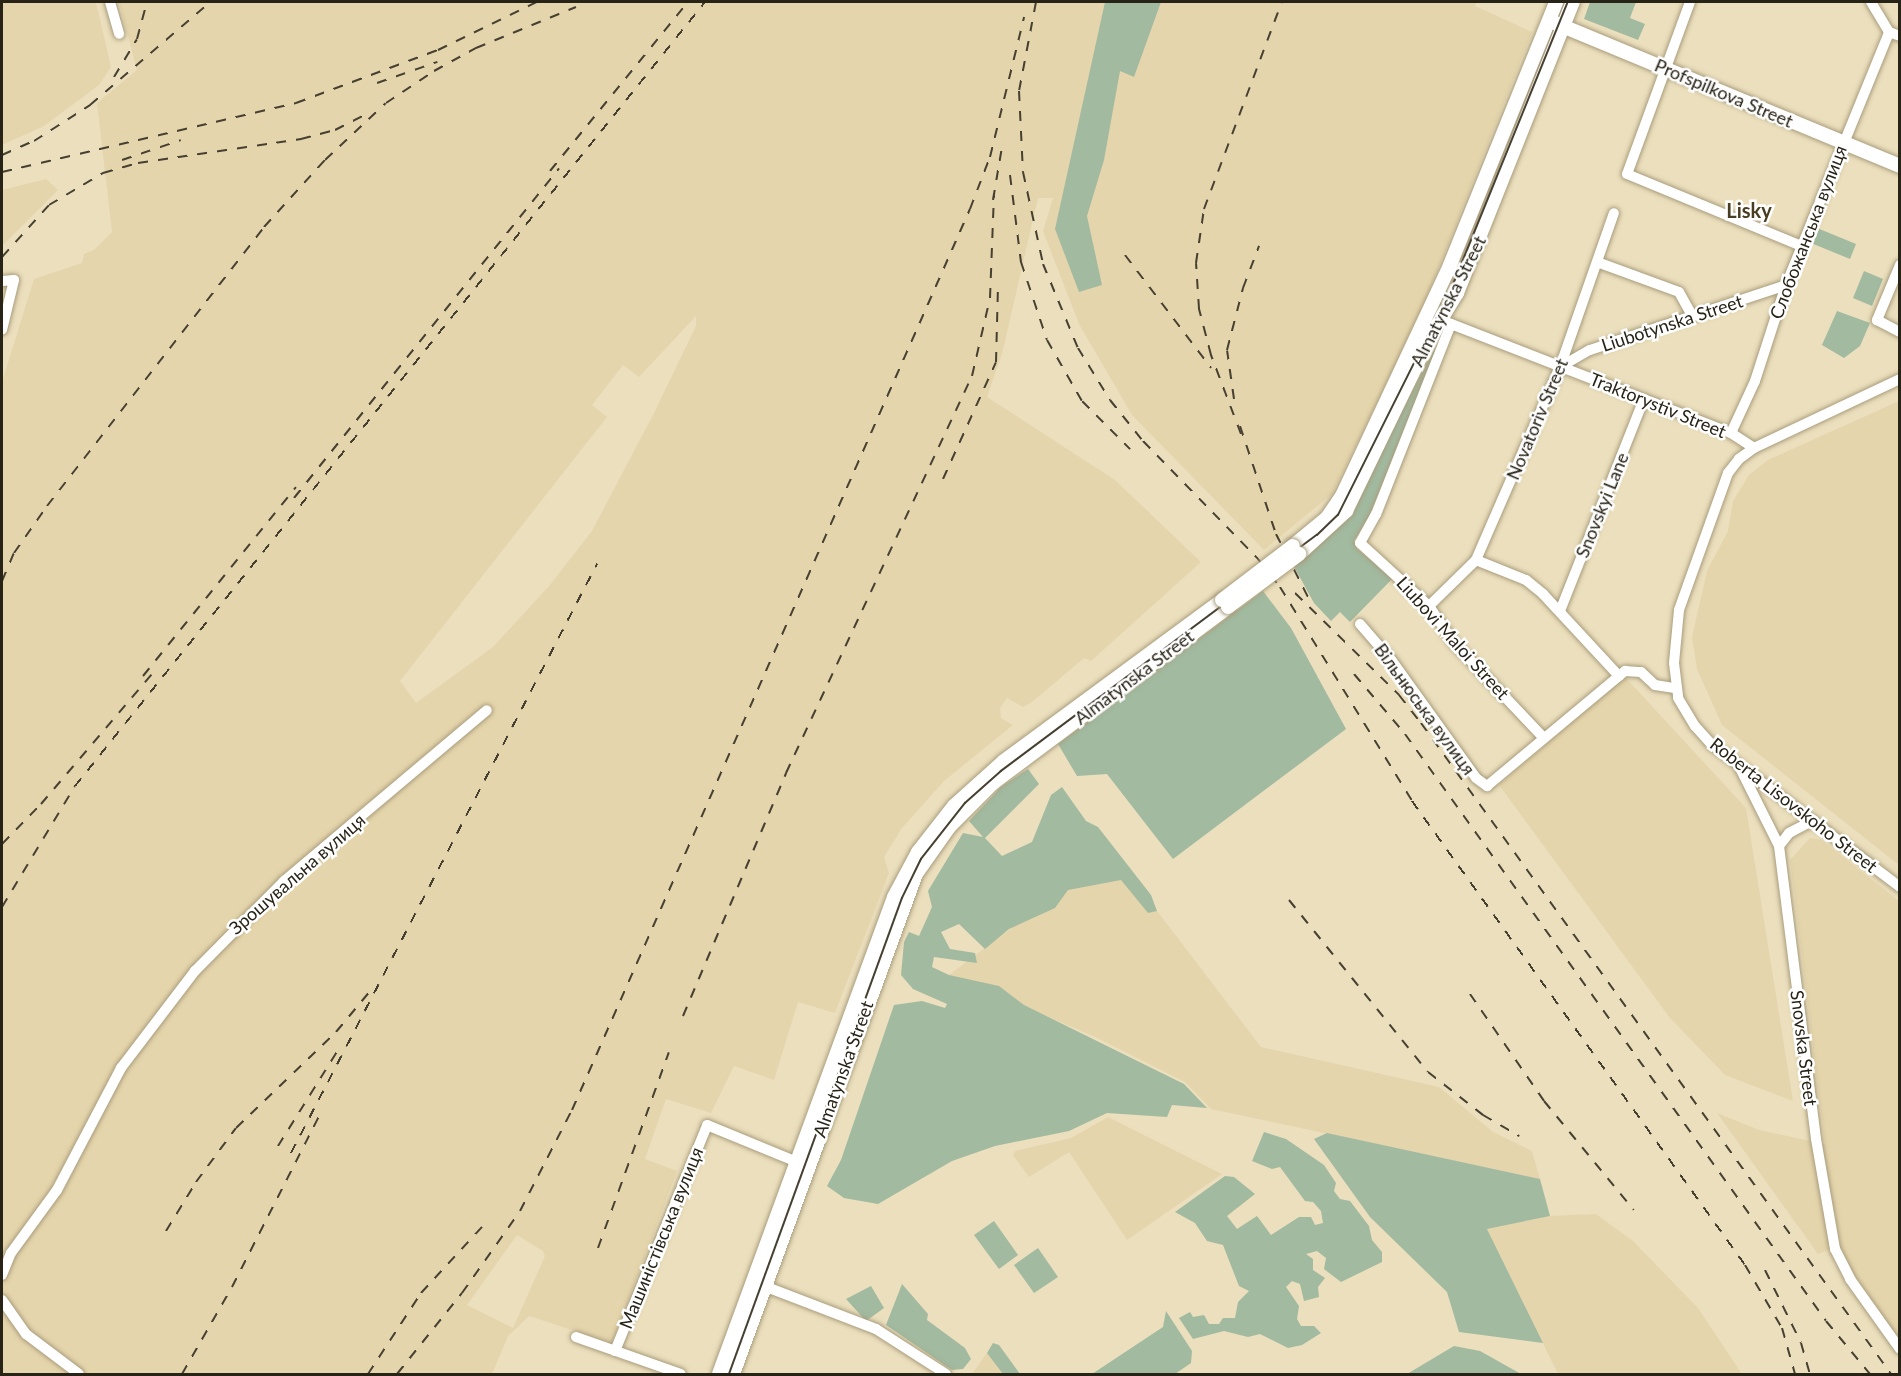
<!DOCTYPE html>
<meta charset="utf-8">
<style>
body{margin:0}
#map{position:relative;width:1901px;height:1376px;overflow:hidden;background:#ebdfbd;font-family:Lato,sans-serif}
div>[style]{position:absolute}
.built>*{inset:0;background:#e5d5ac}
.green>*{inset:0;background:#a1baa0}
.roads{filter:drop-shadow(0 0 2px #a99d7d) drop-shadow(0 0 2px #a99d7d)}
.street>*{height:10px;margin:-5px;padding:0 5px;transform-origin:5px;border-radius:5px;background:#fff}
.secondary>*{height:14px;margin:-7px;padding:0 7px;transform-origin:7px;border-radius:7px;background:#fff}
.tram>*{height:1.5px;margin:-0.75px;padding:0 0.75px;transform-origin:0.75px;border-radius:0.75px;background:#464031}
.rail>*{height:2px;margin-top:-1px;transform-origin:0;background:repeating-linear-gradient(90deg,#464031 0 10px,transparent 0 20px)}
.bridges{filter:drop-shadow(0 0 2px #a99d7d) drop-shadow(0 0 2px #a99d7d)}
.secondary-bridge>*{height:14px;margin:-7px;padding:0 7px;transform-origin:7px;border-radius:7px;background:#fff}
span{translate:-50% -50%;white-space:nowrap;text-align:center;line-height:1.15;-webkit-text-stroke:5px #fff;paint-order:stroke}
.street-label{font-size:18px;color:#282317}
.neighbourhood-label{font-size:20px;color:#483d20;font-weight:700}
.frame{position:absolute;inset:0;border:3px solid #282317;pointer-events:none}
</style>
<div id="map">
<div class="built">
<div style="clip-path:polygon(2px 2px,96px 2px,111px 67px,99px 85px,44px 126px,2px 145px)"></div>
<div style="clip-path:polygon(evenodd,119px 2px,1476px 2px,1475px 6px,1532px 32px,1421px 312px,1332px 494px,1264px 550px,1132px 415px,1079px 324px,1043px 231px,1053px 198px,1038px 198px,1002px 354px,987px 397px,1115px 480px,1201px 562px,1091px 661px,1084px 658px,1032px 702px,1023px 707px,1007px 698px,1000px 708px,1001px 718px,1013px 725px,944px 781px,902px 828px,884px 857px,889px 873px,835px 1013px,798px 1002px,774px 1080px,734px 1066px,711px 1113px,666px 1099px,645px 1159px,677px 1171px,612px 1343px,529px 1316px,508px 1336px,492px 1374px,2px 1374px,2px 382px,34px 279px,82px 263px,84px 254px,94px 250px,112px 232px,97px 103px,137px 70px,119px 2px,696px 316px,696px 326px,654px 413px,592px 531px,549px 586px,493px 647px,416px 703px,400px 681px,607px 417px,592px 405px,623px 365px,639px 377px,696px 316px,119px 2px,517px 1235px,543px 1251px,545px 1256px,513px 1328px,467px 1305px,517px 1235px)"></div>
<div style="clip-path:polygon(46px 179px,58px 190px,2px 246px,2px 190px)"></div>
<div style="clip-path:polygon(1899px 401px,1899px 865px,1722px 725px,1697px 669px,1692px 637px,1707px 571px,1728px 531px,1733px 501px,1749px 475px,1768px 460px)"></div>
<div style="clip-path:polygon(1625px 677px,1746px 808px,1793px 1101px,1725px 1075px,1670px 1018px,1499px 785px)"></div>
<div style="clip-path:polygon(1810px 838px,1821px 840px,1899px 901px,1899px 1340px,1844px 1260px,1840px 1245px,1818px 1254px,1717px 1113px,1759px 1130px,1825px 1144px,1790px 860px)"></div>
<div style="clip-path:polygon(1112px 852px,1261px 1047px,1439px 1087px,1493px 1132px,1532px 1151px,1540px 1179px,1211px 1109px,1185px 1082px,1093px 1036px,949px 975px)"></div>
<div style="clip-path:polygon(1108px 1117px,1222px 1174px,1127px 1240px,1069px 1152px,1029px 1177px,1013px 1155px,1015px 1151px,1071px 1138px)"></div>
<div style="clip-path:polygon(1596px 1214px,1633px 1241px,1698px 1308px,1742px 1374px,1558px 1374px,1487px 1229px,1550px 1216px)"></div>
<div style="clip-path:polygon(987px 1353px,1004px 1373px,1003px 1374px,972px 1374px)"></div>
</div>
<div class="green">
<div style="clip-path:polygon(1105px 2px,1161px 2px,1134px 77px,1120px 71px,1104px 160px,1087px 216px,1102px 285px,1079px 292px,1055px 229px)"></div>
<div style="clip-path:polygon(1590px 2px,1636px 2px,1630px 18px,1645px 24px,1638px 40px,1584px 19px)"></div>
<div style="clip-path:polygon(1817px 228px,1856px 244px,1850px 259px,1811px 243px)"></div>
<div style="clip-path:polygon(1864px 271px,1883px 279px,1872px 306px,1853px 298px)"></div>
<div style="clip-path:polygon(1837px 311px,1870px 323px,1860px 346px,1844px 358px,1822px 345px)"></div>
<div style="clip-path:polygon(1443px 333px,1369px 517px,1354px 541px,1357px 549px,1393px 578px,1350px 622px,1340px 612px,1331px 621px,1314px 603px,1292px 563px,1333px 532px,1346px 516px)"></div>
<div style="clip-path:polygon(1263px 591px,1291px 628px,1346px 729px,1173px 859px,1107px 774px,1077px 776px,1058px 744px)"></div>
<div style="clip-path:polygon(1028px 769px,1039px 784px,985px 838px,1002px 856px,1032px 842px,1051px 795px,1062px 787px,1086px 821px,1098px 827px,1151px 895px,1157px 911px,1148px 913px,1121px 880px,1068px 890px,1055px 908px,1009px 929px,985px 949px,959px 924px,941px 932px,950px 949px,975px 953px,977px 963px,934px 957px,932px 967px,949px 975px,999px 986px,1024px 1005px,1184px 1084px,1207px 1108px,1172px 1105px,1167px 1117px,1107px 1113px,1069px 1131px,995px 1146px,952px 1161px,878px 1204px,844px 1198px,827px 1186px,841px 1160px,894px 1005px,922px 1001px,945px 1008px,947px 1004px,913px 989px,901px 975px,904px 942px,909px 932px,919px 936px,932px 907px,928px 891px,963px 833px,983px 837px,969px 821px,1001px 787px)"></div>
<div style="clip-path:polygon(1264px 1132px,1286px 1139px,1324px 1165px,1336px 1183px,1334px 1191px,1340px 1199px,1350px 1201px,1369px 1226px,1372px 1240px,1382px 1252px,1382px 1262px,1341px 1282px,1324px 1269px,1326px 1258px,1317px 1251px,1306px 1254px,1313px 1259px,1313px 1270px,1325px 1278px,1318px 1287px,1319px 1297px,1304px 1301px,1300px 1284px,1292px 1281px,1286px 1287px,1299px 1306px,1297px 1319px,1301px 1326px,1314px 1326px,1321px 1333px,1302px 1345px,1288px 1348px,1260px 1334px,1248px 1337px,1224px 1331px,1193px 1339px,1179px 1318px,1190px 1312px,1193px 1317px,1204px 1315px,1209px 1324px,1219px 1324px,1223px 1318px,1235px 1318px,1238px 1302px,1249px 1291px,1239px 1286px,1223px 1245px,1207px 1241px,1195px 1223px,1175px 1212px,1225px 1176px,1234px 1177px,1255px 1194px,1227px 1216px,1237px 1229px,1257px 1216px,1271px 1235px,1299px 1217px,1311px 1217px,1315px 1225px,1323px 1223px,1321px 1211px,1313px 1202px,1305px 1201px,1280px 1167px,1272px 1169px,1252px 1161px)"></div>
<div style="clip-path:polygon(1327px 1133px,1540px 1179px,1550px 1216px,1487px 1229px,1543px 1343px,1459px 1332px,1447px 1292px,1370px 1217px,1314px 1139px)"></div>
<div style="clip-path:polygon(994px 1221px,1018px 1255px,999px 1269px,974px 1235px)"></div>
<div style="clip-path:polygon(1038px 1248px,1058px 1277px,1034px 1293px,1014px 1265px)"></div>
<div style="clip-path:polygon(902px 1284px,928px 1314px,927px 1320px,965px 1348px,971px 1359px,963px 1369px,952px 1370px,886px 1325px)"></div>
<div style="clip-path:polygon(871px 1286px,884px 1308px,866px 1321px,846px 1299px)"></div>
<div style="clip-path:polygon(1166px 1311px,1192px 1351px,1191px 1363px,1175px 1374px,1092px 1374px,1163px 1327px)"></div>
<div style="clip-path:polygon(993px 1343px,999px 1345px,1020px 1374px,1003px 1374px,987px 1353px)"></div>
<div style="clip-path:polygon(1454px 1346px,1480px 1351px,1521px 1374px,1407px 1374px)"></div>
</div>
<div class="roads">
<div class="street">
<div style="left:110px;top:2px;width:33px;rotate:74deg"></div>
<div style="left:1690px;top:2px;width:183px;rotate:110.1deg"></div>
<div style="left:1627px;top:174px;width:189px;rotate:22.4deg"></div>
<div style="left:1871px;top:2px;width:35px;rotate:59deg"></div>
<div style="left:1889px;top:32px;width:12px;rotate:20deg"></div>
<div style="left:1597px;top:262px;width:87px;rotate:20.1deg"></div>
<div style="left:1679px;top:292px;width:26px;rotate:61deg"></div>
<div style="left:1900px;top:265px;width:60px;rotate:112.7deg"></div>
<div style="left:1877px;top:320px;width:26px;rotate:28deg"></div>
<div style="left:2px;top:281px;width:12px;rotate:-5deg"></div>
<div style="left:14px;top:280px;width:51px;rotate:103.5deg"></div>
<div style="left:1446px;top:322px;width:306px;rotate:21.3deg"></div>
<div style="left:1731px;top:433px;width:27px;rotate:33deg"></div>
<div style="left:1451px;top:324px;width:204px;rotate:111.5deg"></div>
<div style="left:1376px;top:514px;width:33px;rotate:119deg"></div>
<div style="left:1360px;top:543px;width:93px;rotate:42.4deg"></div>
<div style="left:1429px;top:606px;width:45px;rotate:56deg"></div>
<div style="left:1454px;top:643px;width:129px;rotate:46.6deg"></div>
<div style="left:1560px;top:367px;width:34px;rotate:-30deg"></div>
<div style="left:1590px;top:350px;width:206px;rotate:-18.3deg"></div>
<div style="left:1900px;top:379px;width:161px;rotate:154.7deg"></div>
<div style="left:1754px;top:448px;width:19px;rotate:144deg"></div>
<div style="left:1739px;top:459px;width:18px;rotate:128deg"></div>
<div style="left:1728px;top:473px;width:145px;rotate:109.7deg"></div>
<div style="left:1679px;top:610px;width:53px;rotate:95.4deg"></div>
<div style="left:1674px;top:663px;width:35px;rotate:83deg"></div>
<div style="left:1678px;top:698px;width:33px;rotate:59deg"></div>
<div style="left:1695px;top:726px;width:24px;rotate:48deg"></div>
<div style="left:1711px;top:744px;width:237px;rotate:37.1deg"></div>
<div style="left:1731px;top:433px;width:57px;rotate:-65.2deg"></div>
<div style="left:1755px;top:381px;width:101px;rotate:-72.1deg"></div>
<div style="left:1786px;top:285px;width:273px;rotate:-67.8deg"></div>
<div style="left:1476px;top:560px;width:54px;rotate:21.8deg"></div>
<div style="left:1526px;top:580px;width:22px;rotate:39deg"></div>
<div style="left:1543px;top:594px;width:112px;rotate:47.2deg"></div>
<div style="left:1429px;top:606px;width:66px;rotate:-44.4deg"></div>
<div style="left:1476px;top:560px;width:210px;rotate:-66.5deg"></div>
<div style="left:1560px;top:367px;width:163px;rotate:-70.7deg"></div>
<div style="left:1560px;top:611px;width:228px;rotate:-68.4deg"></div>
<div style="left:1360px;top:624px;width:49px;rotate:49.1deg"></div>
<div style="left:1392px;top:661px;width:144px;rotate:54.3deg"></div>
<div style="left:1476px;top:778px;width:14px;rotate:36deg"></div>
<div style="left:1487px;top:786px;width:180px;rotate:-39.8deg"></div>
<div style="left:1625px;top:671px;width:16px;rotate:4deg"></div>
<div style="left:1641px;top:672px;width:19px;rotate:43deg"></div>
<div style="left:1655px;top:685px;width:20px;rotate:9deg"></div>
<div style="left:1739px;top:766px;width:89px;rotate:63.4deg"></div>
<div style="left:1779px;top:846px;width:295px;rotate:82.8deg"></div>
<div style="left:1816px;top:1139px;width:112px;rotate:80.2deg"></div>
<div style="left:1835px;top:1249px;width:34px;rotate:63deg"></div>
<div style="left:1850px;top:1279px;width:86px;rotate:54.5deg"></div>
<div style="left:1779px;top:846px;width:16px;rotate:-52deg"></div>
<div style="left:1789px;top:833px;width:26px;rotate:-28deg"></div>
<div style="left:2px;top:1275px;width:24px;rotate:-68deg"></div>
<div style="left:11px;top:1253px;width:78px;rotate:-53.9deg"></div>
<div style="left:57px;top:1190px;width:138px;rotate:-62.3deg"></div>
<div style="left:121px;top:1068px;width:122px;rotate:-52.7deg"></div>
<div style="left:195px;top:971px;width:127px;rotate:-45.3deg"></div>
<div style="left:284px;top:881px;width:265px;rotate:-40.1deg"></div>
<div style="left:764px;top:1286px;width:120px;rotate:21deg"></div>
<div style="left:876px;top:1329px;width:83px;rotate:32.7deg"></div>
<div style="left:2px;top:1300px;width:42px;rotate:54.8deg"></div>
<div style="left:26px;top:1334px;width:66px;rotate:37deg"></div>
<div style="left:576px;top:1337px;width:111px;rotate:19.4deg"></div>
<div style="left:615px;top:1351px;width:244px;rotate:-67.8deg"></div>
<div style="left:707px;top:1125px;width:97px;rotate:22.3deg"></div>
</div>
<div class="secondary">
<div style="left:1555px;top:23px;width:373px;rotate:22.5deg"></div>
<div style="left:1293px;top:546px;width:44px;rotate:-39.5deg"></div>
<div style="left:1327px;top:518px;width:27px;rotate:-56deg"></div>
<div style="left:1342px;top:496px;width:255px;rotate:-64.9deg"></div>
<div style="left:1450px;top:265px;width:284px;rotate:-68deg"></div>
<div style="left:1299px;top:554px;width:64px;rotate:-42.5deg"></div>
<div style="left:1346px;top:511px;width:193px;rotate:-64.2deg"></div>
<div style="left:1430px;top:337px;width:52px;rotate:-58.5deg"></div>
<div style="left:1457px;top:293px;width:313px;rotate:-68.3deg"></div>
<div style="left:719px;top:1374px;width:508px;rotate:-69.85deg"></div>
<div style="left:894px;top:897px;width:51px;rotate:-61.9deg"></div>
<div style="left:918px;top:852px;width:58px;rotate:-52deg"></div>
<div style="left:954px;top:806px;width:67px;rotate:-42deg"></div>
<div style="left:1004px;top:761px;width:271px;rotate:-36.4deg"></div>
<div style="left:733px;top:1374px;width:532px;rotate:-69.9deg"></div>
<div style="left:916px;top:874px;width:57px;rotate:-54.9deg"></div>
<div style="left:949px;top:827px;width:62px;rotate:-45deg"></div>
<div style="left:993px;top:783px;width:294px;rotate:-36.8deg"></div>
</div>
</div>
<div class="tram">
<div style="left:729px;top:1374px;width:506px;rotate:-70.03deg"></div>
<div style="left:902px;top:898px;width:43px;rotate:-64deg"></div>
<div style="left:921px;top:859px;width:71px;rotate:-51.8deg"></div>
<div style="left:965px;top:803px;width:48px;rotate:-41.6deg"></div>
<div style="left:1001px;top:771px;width:394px;rotate:-36.8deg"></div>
<div style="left:1317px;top:535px;width:29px;rotate:-44deg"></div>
<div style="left:1338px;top:515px;width:255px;rotate:-63.4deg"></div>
<div style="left:1452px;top:287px;width:308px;rotate:-67.9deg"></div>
</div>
<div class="rail">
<div style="left:1036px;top:2px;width:91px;rotate:100.8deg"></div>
<div style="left:1019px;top:91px;width:81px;rotate:87.2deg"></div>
<div style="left:1023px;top:172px;width:94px;rotate:77.7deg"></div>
<div style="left:1043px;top:264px;width:91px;rotate:67.4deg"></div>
<div style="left:1078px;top:348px;width:61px;rotate:58.4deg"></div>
<div style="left:1110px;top:400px;width:53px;rotate:51.2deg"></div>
<div style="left:1143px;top:441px;width:165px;rotate:45.7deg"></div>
<div style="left:1258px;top:559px;width:36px;rotate:52deg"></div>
<div style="left:1280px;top:587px;width:251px;rotate:58.3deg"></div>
<div style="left:1412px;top:801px;width:571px;rotate:54.33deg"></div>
<div style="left:1745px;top:1265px;width:73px;rotate:59.6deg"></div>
<div style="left:1782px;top:1328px;width:48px;rotate:74.2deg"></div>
<div style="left:114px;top:77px;width:44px;rotate:-58.8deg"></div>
<div style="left:137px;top:39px;width:38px;rotate:-75deg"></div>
<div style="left:377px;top:83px;width:64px;rotate:-19.3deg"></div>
<div style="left:2px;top:155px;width:35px;rotate:-24deg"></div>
<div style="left:34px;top:141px;width:67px;rotate:-32.7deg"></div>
<div style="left:90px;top:105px;width:158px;rotate:-40.6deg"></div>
<div style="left:122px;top:160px;width:62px;rotate:-18.7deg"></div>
<div style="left:550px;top:171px;width:218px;rotate:-50.8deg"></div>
<div style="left:2px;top:172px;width:302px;rotate:-13.2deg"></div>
<div style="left:296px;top:103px;width:152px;rotate:-20.5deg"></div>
<div style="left:438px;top:50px;width:110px;rotate:-25.9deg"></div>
<div style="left:1010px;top:175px;width:88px;rotate:82.8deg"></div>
<div style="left:1021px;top:262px;width:82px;rotate:71.6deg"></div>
<div style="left:1047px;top:340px;width:70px;rotate:60.2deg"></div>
<div style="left:1082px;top:401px;width:68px;rotate:45deg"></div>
<div style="left:993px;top:200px;width:54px;rotate:-80.4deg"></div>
<div style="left:1125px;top:255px;width:142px;rotate:52.7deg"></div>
<div style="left:2px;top:257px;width:70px;rotate:-47.9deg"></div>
<div style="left:49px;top:205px;width:63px;rotate:-30.7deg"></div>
<div style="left:103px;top:173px;width:36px;rotate:-16deg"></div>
<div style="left:138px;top:163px;width:165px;rotate:-8.4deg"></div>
<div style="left:301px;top:139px;width:35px;rotate:-15deg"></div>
<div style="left:335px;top:130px;width:34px;rotate:-27deg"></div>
<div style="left:1234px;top:399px;width:49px;rotate:-98.1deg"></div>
<div style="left:1227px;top:350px;width:64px;rotate:-75.5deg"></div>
<div style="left:1243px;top:288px;width:45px;rotate:-69.1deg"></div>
<div style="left:1240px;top:426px;width:114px;rotate:71.6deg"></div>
<div style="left:1276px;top:534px;width:75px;rotate:63.1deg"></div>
<div style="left:1241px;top:434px;width:85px;rotate:-110.8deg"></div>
<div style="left:1211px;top:355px;width:48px;rotate:-104.6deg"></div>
<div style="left:1199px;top:309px;width:46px;rotate:-93.7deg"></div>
<div style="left:1196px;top:263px;width:55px;rotate:-81.6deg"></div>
<div style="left:1204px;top:209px;width:221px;rotate:-69.4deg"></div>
<div style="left:943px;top:479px;width:128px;rotate:-65.6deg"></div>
<div style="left:996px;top:362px;width:77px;rotate:-88.5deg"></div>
<div style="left:294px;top:498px;width:423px;rotate:-51.2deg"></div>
<div style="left:2px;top:581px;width:30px;rotate:-67deg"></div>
<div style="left:14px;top:553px;width:57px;rotate:-54.9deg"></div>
<div style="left:47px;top:506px;width:353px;rotate:-52.1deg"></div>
<div style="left:264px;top:227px;width:91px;rotate:-47.7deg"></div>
<div style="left:325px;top:160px;width:83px;rotate:-43.1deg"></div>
<div style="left:386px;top:103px;width:58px;rotate:-33.7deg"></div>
<div style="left:434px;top:71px;width:48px;rotate:-28.7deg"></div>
<div style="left:476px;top:48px;width:108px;rotate:-22.3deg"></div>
<div style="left:1295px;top:593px;width:146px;rotate:44.4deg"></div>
<div style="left:1399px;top:695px;width:36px;rotate:52deg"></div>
<div style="left:1421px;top:723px;width:803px;rotate:54.17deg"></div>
<div style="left:1354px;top:674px;width:79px;rotate:49.6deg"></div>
<div style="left:1405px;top:734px;width:722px;rotate:54.35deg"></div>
<div style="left:1826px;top:1321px;width:69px;rotate:50.3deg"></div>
<div style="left:143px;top:676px;width:243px;rotate:-51deg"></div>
<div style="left:2px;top:844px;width:56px;rotate:-45.7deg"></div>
<div style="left:41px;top:804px;width:172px;rotate:-49.5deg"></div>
<div style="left:1289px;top:900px;width:221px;rotate:51.1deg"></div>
<div style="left:1428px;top:1072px;width:70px;rotate:38deg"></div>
<div style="left:1483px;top:1115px;width:42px;rotate:30.3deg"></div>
<div style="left:2px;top:907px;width:141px;rotate:-58.9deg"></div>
<div style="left:75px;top:786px;width:1006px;rotate:-51.22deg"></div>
<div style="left:1470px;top:994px;width:130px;rotate:55.3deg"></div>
<div style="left:1544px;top:1101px;width:141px;rotate:50.5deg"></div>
<div style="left:683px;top:1016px;width:264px;rotate:-67deg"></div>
<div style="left:786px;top:773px;width:438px;rotate:-64.9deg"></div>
<div style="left:972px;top:376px;width:80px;rotate:-77deg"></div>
<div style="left:990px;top:298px;width:105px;rotate:-87.8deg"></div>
<div style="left:278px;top:1146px;width:113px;rotate:-58deg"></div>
<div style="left:291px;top:1153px;width:664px;rotate:-62.55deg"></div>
<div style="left:166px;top:1231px;width:57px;rotate:-58.5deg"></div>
<div style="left:196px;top:1182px;width:67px;rotate:-53.5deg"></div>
<div style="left:236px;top:1128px;width:139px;rotate:-43.8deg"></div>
<div style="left:336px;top:1032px;width:55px;rotate:-50.2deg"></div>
<div style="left:598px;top:1248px;width:208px;rotate:-70.1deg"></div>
<div style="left:1765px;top:1270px;width:81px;rotate:63.7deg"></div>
<div style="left:1801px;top:1343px;width:32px;rotate:74deg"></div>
<div style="left:182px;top:1374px;width:100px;rotate:-60.1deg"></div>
<div style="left:232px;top:1287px;width:194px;rotate:-63deg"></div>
<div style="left:368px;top:1374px;width:97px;rotate:-56.8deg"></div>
<div style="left:421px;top:1293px;width:90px;rotate:-47.3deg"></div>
<div style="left:397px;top:1374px;width:104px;rotate:-51.3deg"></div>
<div style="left:462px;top:1293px;width:100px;rotate:-54.7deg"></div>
<div style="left:520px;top:1211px;width:114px;rotate:-62.8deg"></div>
<div style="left:572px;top:1110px;width:985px;rotate:-66.17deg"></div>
<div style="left:970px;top:209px;width:56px;rotate:-69deg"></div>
<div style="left:990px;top:157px;width:144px;rotate:-76.3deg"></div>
</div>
<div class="bridges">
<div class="secondary-bridge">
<div style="left:1222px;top:600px;width:89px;rotate:-37.3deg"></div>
<div style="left:1228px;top:607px;width:89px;rotate:-36.7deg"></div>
</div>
</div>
<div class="street-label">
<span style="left:1724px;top:93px;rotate:23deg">Profspilkova Street</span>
<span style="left:1808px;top:232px;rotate:-69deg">Слобожанська вулиця</span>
<span style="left:1448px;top:301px;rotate:-63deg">Almatynska Street</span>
<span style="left:1672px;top:323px;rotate:-18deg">Liubotynska Street</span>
<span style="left:1658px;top:405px;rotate:22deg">Traktorystiv Street</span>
<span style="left:1537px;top:419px;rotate:-67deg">Novatoriv Street</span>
<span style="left:1602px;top:505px;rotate:-68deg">Snovskyi Lane</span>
<span style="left:1453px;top:638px;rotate:48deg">Liubovi Maloi Street</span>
<span style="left:1134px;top:677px;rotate:-37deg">Almatynska Street</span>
<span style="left:1425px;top:709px;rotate:54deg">Вільнюська вулиця</span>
<span style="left:1794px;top:805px;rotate:38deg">Roberta Lisovskoho Street</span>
<span style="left:297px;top:874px;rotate:-41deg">Зрошувальна вулиця</span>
<span style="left:1804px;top:1048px;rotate:83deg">Snovska Street</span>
<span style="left:843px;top:1069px;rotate:-70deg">Almatynska Street</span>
<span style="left:661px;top:1238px;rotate:-68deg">Машиністівська вулиця</span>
</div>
<div class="neighbourhood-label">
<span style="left:1749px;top:210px">Lisky</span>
</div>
<div class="frame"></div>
</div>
